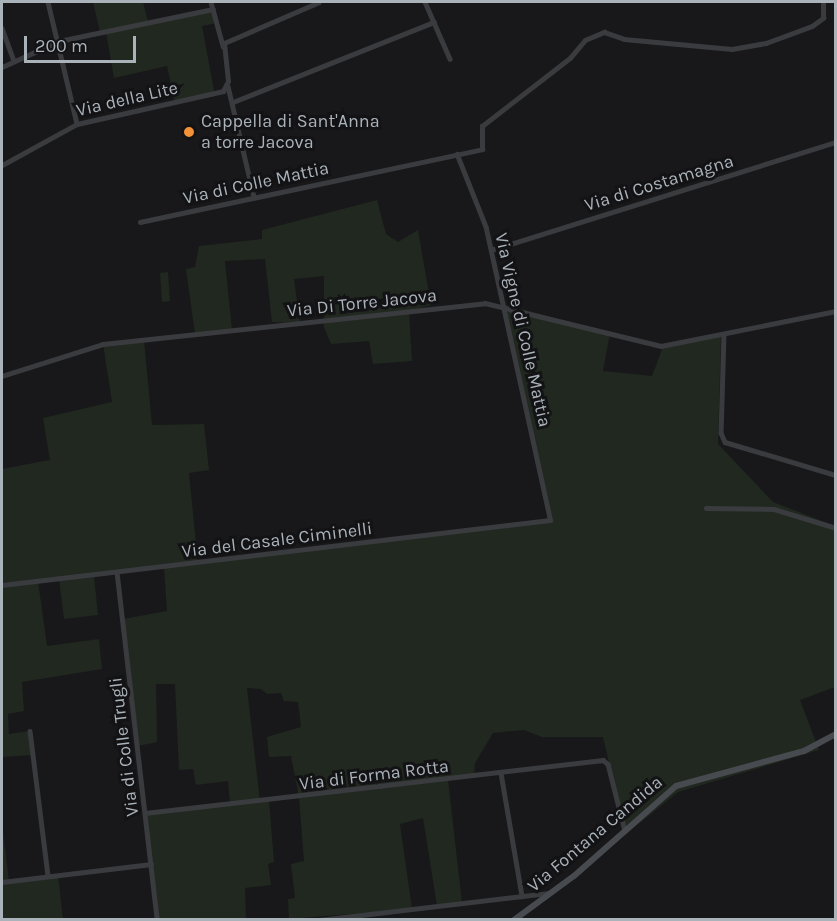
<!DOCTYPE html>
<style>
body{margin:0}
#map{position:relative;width:837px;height:921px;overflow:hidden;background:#18181a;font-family:Karla,sans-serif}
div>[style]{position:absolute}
.green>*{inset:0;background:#20281f}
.minor>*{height:4.5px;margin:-2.25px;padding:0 2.25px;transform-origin:2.25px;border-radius:2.25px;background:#393b3f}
.tertiary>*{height:5px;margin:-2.5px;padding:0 2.5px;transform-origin:2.5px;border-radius:2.5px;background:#393b3f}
.secondary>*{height:6px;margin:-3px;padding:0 3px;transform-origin:3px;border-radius:3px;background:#474a4f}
.dots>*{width:16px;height:16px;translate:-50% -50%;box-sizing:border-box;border:3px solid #131315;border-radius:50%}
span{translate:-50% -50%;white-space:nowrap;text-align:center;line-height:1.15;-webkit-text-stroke:6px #131315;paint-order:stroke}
.street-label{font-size:18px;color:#aab2ba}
.poi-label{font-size:18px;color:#aab2ba}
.left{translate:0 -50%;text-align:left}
.frame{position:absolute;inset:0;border:3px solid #aab2ba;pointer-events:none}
.scale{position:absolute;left:24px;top:36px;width:112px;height:27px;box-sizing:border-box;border:3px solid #aab2ba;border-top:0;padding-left:8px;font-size:18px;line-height:21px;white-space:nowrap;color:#aab2ba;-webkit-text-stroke:4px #131315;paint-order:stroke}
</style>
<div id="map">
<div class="green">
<div style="clip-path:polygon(93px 2px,143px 2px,148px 22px,213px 9px,217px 23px,202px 26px,215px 96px,175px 104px,167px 66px,114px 78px,106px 32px,100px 32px)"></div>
<div style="clip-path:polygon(377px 200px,386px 234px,398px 242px,418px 230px,431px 305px,409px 311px,412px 361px,373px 364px,369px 341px,331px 344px,324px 327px,324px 276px,294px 279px,300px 323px,272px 322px,265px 259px,225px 261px,232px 330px,195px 334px,186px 269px,195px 267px,199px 246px,262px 239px,262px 230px)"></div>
<div style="clip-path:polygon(168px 272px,170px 301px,162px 302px,160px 273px)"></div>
<div style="clip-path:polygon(503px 304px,610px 333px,603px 371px,652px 376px,663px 347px,721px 335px,718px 444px,773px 502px,835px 526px,835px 687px,800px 700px,819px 750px,678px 792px,626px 834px,603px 737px,542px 737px,524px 730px,493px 733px,475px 763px,474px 777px,448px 780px,462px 903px,437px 906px,423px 818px,400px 824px,412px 909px,289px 919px,288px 899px,295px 898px,291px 864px,304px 861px,299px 797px,291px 756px,269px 757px,267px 737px,301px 727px,298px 702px,284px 701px,281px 693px,267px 694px,261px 689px,247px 688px,260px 801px,269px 800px,274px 862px,268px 864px,271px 885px,245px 888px,246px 919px,157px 919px,145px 813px,230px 804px,228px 781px,196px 785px,193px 769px,179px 770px,175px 684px,156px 684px,157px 742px,138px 746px,123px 619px,167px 611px,164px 567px,94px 575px,98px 615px,64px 619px,59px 579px,38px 581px,47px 646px,99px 639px,102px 669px,22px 682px,24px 711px,8px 714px,9px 734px,30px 731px,33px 755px,2px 757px,2px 469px,50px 460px,43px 418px,112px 402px,103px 344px,144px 340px,152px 425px,204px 424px,209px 470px,189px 473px,198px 563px,545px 522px,551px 514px)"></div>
<div style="clip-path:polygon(2px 824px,9px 881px,58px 875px,63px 919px,2px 919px)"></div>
</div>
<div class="minor">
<div style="left:48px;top:2px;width:125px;rotate:76.6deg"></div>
<div style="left:211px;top:2px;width:46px;rotate:74.7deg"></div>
<div style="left:425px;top:2px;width:62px;rotate:66.3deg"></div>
<div style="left:2px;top:28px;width:35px;rotate:70deg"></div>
<div style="left:2px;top:67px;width:63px;rotate:-24.5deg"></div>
<div style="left:59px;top:41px;width:157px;rotate:-11.7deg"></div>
<div style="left:228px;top:86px;width:114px;rotate:76.8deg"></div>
<div style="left:233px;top:102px;width:216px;rotate:-21.7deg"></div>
<div style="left:140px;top:222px;width:350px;rotate:-12deg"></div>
<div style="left:482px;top:149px;width:23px;rotate:-90deg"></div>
<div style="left:482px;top:126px;width:111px;rotate:-37.7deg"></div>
<div style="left:570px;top:58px;width:23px;rotate:-50deg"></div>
<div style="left:585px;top:40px;width:21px;rotate:-23deg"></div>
<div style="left:604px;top:32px;width:21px;rotate:19deg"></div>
<div style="left:624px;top:39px;width:108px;rotate:5.3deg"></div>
<div style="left:732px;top:49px;width:35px;rotate:-10deg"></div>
<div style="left:766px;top:43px;width:49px;rotate:-20.3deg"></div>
<div style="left:812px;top:26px;width:14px;rotate:-36deg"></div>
<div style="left:823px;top:18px;width:16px;rotate:-90deg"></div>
<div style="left:491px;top:250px;width:362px;rotate:-17.4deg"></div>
<div style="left:724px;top:334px;width:99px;rotate:91.7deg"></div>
<div style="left:721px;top:433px;width:10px;rotate:66deg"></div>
<div style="left:725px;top:442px;width:116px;rotate:16.6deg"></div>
<div style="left:2px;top:376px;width:106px;rotate:-17.6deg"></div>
<div style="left:103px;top:344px;width:384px;rotate:-6.1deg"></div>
<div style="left:485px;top:303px;width:181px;rotate:13.7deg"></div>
<div style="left:661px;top:346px;width:178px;rotate:-11.3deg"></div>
<div style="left:706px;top:508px;width:68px;rotate:0.8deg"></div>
<div style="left:774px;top:509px;width:65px;rotate:17deg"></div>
<div style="left:117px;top:572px;width:350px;rotate:83.4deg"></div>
<div style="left:2px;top:585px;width:552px;rotate:-6.76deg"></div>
<div style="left:550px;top:520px;width:299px;rotate:-102.4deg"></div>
<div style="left:486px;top:228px;width:79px;rotate:-111.7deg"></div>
<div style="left:30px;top:731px;width:146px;rotate:82.9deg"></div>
<div style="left:501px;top:773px;width:125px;rotate:80.3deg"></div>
<div style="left:145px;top:813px;width:461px;rotate:-6.6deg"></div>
<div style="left:603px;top:760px;width:6px;rotate:39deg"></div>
<div style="left:608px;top:764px;width:69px;rotate:75.8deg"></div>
<div style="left:2px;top:882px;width:150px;rotate:-6.9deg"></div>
<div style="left:319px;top:920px;width:232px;rotate:-6.7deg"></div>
</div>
<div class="tertiary">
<div style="left:2px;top:165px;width:85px;rotate:-28.7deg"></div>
<div style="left:77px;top:124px;width:150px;rotate:-12.7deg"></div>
<div style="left:223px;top:91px;width:11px;rotate:-63deg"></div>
<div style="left:228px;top:81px;width:38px;rotate:-96deg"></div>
<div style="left:224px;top:43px;width:103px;rotate:-23.3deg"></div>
</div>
<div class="secondary">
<div style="left:514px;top:920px;width:74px;rotate:-36.3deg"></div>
<div style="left:574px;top:876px;width:136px;rotate:-41.4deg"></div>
<div style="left:676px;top:786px;width:133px;rotate:-15.3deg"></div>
<div style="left:804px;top:751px;width:36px;rotate:-28deg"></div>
</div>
<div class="dots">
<div style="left:189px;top:132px;background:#f29137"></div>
</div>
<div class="street-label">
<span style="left:127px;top:99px;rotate:-13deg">Via della Lite</span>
<span style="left:256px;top:183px;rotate:-12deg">Via di Colle Mattia</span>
<span style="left:659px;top:183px;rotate:-17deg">Via di Costamagna</span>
<span style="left:362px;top:303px;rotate:-6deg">Via Di Torre Jacova</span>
<span style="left:523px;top:330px;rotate:77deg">Via Vigne di Colle Mattia</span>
<span style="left:277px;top:540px;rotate:-7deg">Via del Casale Ciminelli</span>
<span style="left:124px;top:747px;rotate:-97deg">Via di Colle Trugli</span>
<span style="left:374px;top:775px;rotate:-7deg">Via di Forma Rotta</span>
<span style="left:595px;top:834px;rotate:-40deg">Via Fontana Candida</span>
</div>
<div class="poi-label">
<span class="left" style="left:201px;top:132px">Cappella di Sant'Anna<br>a torre Jacova</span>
</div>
<div class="frame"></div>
<div class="scale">200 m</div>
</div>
